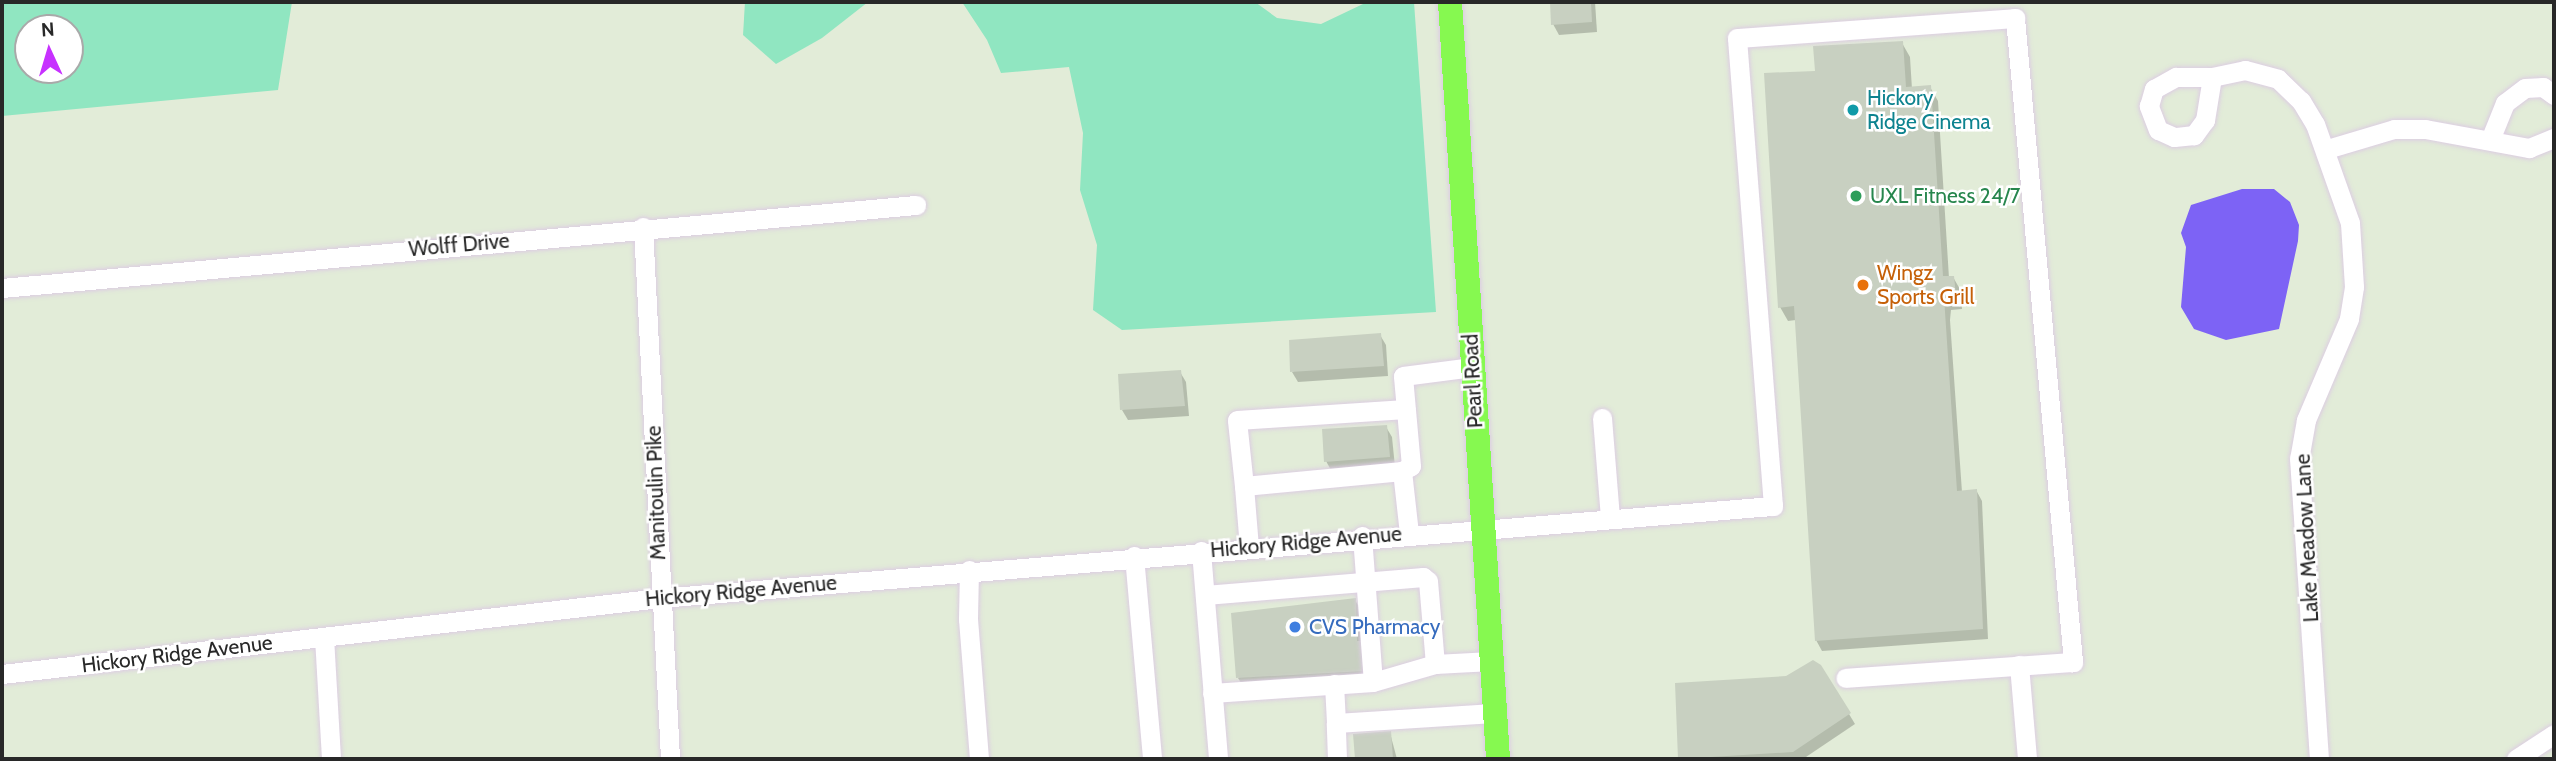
<!DOCTYPE html>
<style>
body{margin:0}
#map{position:relative;width:2556px;height:761px;overflow:hidden;background:#e2ecd8;font-family:Cabin,sans-serif}
div>[style]{position:absolute}
.green>*{inset:0;background:#90e6c1}
.water>*{inset:0;background:#7d63f5}
.shadow>*{inset:0;background:#0003}
.building>*{inset:0;background:#c8d0c1}
.roads{filter:drop-shadow(0 0 2px #dccde2) drop-shadow(0 0 2px #dccde2)}
.minor>*{height:19px;margin:-9.5px;padding:0 9.5px;transform-origin:9.5px;border-radius:9.5px;background:#fff}
.major>*{height:24px;margin:-12px;padding:0 12px;transform-origin:12px;border-radius:12px;background:#86f950}
.dots>*{width:19px;height:19px;translate:-50% -50%;box-sizing:border-box;border:4px solid #fff;border-radius:50%}
span{translate:-50% -50%;white-space:nowrap;text-align:center;line-height:1.15;-webkit-text-stroke:5px #fff;paint-order:stroke}
.culture-label{font-size:21px;color:#0d838f}
.left{translate:0 -50%;text-align:left}
.leisure-label{font-size:21px;color:#27864d}
.street-label{font-size:21px;color:#282828}
.food-label{font-size:21px;color:#c56008}
.shop-label{font-size:21px;color:#366cbe}
.frame{position:absolute;inset:0;border:4px solid #282828;pointer-events:none}
.north{position:absolute;left:14px;top:14px;width:70px;height:70px;box-sizing:border-box;background:#fff;border:2px solid #a9a9a9;border-radius:50%;rotate:356deg;font-size:19px;font-weight:700;line-height:28px;text-align:center;color:#282828}
.north::after{content:'';display:block;margin:auto;width:24px;height:32px;background:#c731ff;clip-path:polygon(50% 0,100% 100%,50% 72%,0 100%)}
</style>
<div id="map">
<div class="green">
<div style="clip-path:polygon(evenodd,2px 2px,292px 2px,278px 90px,2px 116px,2px 2px,28px 28px,70px 28px,70px 70px,28px 70px,28px 28px)"></div>
<div style="clip-path:polygon(745px 2px,868px 2px,822px 38px,776px 64px,743px 35px)"></div>
<div style="clip-path:polygon(962px 2px,1255px 2px,1277px 18px,1321px 24px,1363px 4px,1414px 2px,1436px 312px,1122px 330px,1093px 310px,1097px 245px,1080px 190px,1083px 133px,1069px 67px,1001px 73px,987px 40px)"></div>
</div>
<div class="water">
<div style="clip-path:polygon(2242px 189px,2274px 189px,2290px 202px,2299px 225px,2298px 241px,2279px 329px,2226px 340px,2194px 329px,2181px 307px,2186px 247px,2181px 233px,2191px 205px)"></div>
</div>
<div class="shadow">
<div style="clip-path:polygon(1552px 2px,1595px 2px,1597px 32px,1559px 35px,1553px 24px)"></div>
<div style="clip-path:polygon(1902px 43px,1910px 57px,1912px 89px,1930px 87px,1938px 101px,1949px 278px,1953px 277px,1961px 291px,1962px 309px,1951px 310px,1950px 320px,1962px 492px,1976px 490px,1982px 501px,1988px 639px,1822px 651px,1816px 640px,1796px 320px,1788px 321px,1780px 307px,1817px 72px)"></div>
<div style="clip-path:polygon(1380px 335px,1386px 345px,1388px 376px,1298px 382px,1292px 372px)"></div>
<div style="clip-path:polygon(1180px 372px,1186px 382px,1189px 416px,1128px 420px,1122px 410px)"></div>
<div style="clip-path:polygon(1386px 427px,1392px 437px,1395px 467px,1332px 472px,1326px 461px)"></div>
<div style="clip-path:polygon(1355px 600px,1363px 614px,1372px 684px,1246px 691px,1238px 678px)"></div>
<div style="clip-path:polygon(1677px 684px,1849px 714px,1855px 724px,1803px 759px,1680px 759px)"></div>
<div style="clip-path:polygon(1390px 733px,1397px 759px,1357px 759px,1355px 735px)"></div>
</div>
<div class="building">
<div style="clip-path:polygon(1550px 2px,1591px 2px,1592px 22px,1551px 25px)"></div>
<div style="clip-path:polygon(1903px 41px,1906px 87px,1931px 85px,1943px 276px,1954px 276px,1956px 296px,1944px 297px,1957px 491px,1977px 489px,1983px 629px,1815px 641px,1794px 306px,1778px 308px,1764px 73px,1815px 71px,1813px 46px)"></div>
<div style="clip-path:polygon(1381px 333px,1384px 366px,1290px 372px,1289px 340px)"></div>
<div style="clip-path:polygon(1181px 370px,1185px 406px,1120px 410px,1118px 374px)"></div>
<div style="clip-path:polygon(1387px 425px,1390px 457px,1324px 462px,1322px 429px)"></div>
<div style="clip-path:polygon(1356px 598px,1357px 641px,1362px 641px,1365px 671px,1236px 678px,1231px 613px)"></div>
<div style="clip-path:polygon(1813px 660px,1821px 665px,1851px 713px,1793px 752px,1678px 759px,1675px 683px,1786px 676px)"></div>
<div style="clip-path:polygon(1391px 731px,1393px 759px,1355px 759px,1353px 734px)"></div>
</div>
<div class="roads">
<div class="minor">
<div style="left:2212px;top:77px;width:44px;rotate:99.2deg"></div>
<div style="left:2205px;top:120px;width:19px;rotate:126deg"></div>
<div style="left:2194px;top:135px;width:20px;rotate:174deg"></div>
<div style="left:2174px;top:137px;width:17px;rotate:-156deg"></div>
<div style="left:2158px;top:130px;width:26px;rotate:-111deg"></div>
<div style="left:2149px;top:106px;width:18px;rotate:-74deg"></div>
<div style="left:2154px;top:89px;width:25px;rotate:-29deg"></div>
<div style="left:2176px;top:77px;width:36px"></div>
<div style="left:2212px;top:77px;width:34px;rotate:-12deg"></div>
<div style="left:2245px;top:70px;width:34px;rotate:15deg"></div>
<div style="left:2278px;top:79px;width:32px;rotate:44deg"></div>
<div style="left:2301px;top:101px;width:27px;rotate:59deg"></div>
<div style="left:2315px;top:124px;width:105px;rotate:70.5deg"></div>
<div style="left:2350px;top:223px;width:64px;rotate:86.4deg"></div>
<div style="left:2354px;top:287px;width:32px;rotate:99deg"></div>
<div style="left:2349px;top:319px;width:110px;rotate:113.1deg"></div>
<div style="left:2306px;top:420px;width:39px;rotate:100deg"></div>
<div style="left:2299px;top:458px;width:302px;rotate:86.2deg"></div>
<div style="left:2490px;top:140px;width:40px;rotate:-68deg"></div>
<div style="left:2505px;top:103px;width:25px;rotate:-37deg"></div>
<div style="left:2525px;top:88px;width:18px;rotate:-3deg"></div>
<div style="left:2543px;top:87px;width:14px;rotate:36deg"></div>
<div style="left:2327px;top:149px;width:70px;rotate:-16.6deg"></div>
<div style="left:2394px;top:129px;width:31px"></div>
<div style="left:2425px;top:129px;width:106px;rotate:10.4deg"></div>
<div style="left:2529px;top:148px;width:27px;rotate:-22deg"></div>
<div style="left:643px;top:227px;width:533px;rotate:87.09deg"></div>
<div style="left:2px;top:288px;width:918px;rotate:-5.19deg"></div>
<div style="left:1602px;top:418px;width:100px;rotate:85.4deg"></div>
<div style="left:1402px;top:471px;width:10px;rotate:-29deg"></div>
<div style="left:1411px;top:466px;width:90px;rotate:-95.1deg"></div>
<div style="left:1403px;top:376px;width:70px;rotate:-7.4deg"></div>
<div style="left:1244px;top:486px;width:66px;rotate:-96.1deg"></div>
<div style="left:1237px;top:420px;width:169px;rotate:-3.7deg"></div>
<div style="left:1362px;top:536px;width:146px;rotate:85.7deg"></div>
<div style="left:1373px;top:682px;width:65px;rotate:-16.2deg"></div>
<div style="left:1435px;top:664px;width:56px;rotate:-3.1deg"></div>
<div style="left:1249px;top:547px;width:61px;rotate:-94.7deg"></div>
<div style="left:1244px;top:486px;width:159px;rotate:-5.4deg"></div>
<div style="left:1402px;top:471px;width:62px;rotate:83.6deg"></div>
<div style="left:1201px;top:551px;width:209px;rotate:85.3deg"></div>
<div style="left:1134px;top:556px;width:204px;rotate:84.9deg"></div>
<div style="left:969px;top:570px;width:49px;rotate:91.2deg"></div>
<div style="left:968px;top:619px;width:140px;rotate:85.5deg"></div>
<div style="left:1205px;top:595px;width:219px;rotate:-4.7deg"></div>
<div style="left:1423px;top:577px;width:6px;rotate:39deg"></div>
<div style="left:1428px;top:581px;width:83px;rotate:85.2deg"></div>
<div style="left:324px;top:637px;width:122px;rotate:86.7deg"></div>
<div style="left:2019px;top:665px;width:94px;rotate:85.1deg"></div>
<div style="left:2px;top:674px;width:662px;rotate:-6.59deg"></div>
<div style="left:660px;top:598px;width:1117px;rotate:-4.73deg"></div>
<div style="left:1773px;top:506px;width:469px;rotate:-94.4deg"></div>
<div style="left:1737px;top:38px;width:279px;rotate:-4.1deg"></div>
<div style="left:2015px;top:18px;width:647px;rotate:84.85deg"></div>
<div style="left:2073px;top:662px;width:228px;rotate:176deg"></div>
<div style="left:1334px;top:684px;width:39px;rotate:87deg"></div>
<div style="left:1212px;top:693px;width:161px;rotate:-3.9deg"></div>
<div style="left:1337px;top:759px;width:36px;rotate:-92deg"></div>
<div style="left:1336px;top:723px;width:158px;rotate:-3.6deg"></div>
<div style="left:2516px;top:759px;width:45px;rotate:-33.3deg"></div>
</div>
<div class="major">
<div style="left:1450px;top:2px;width:759px;rotate:86.37deg"></div>
</div>
</div>
<div class="dots">
<div style="left:1853px;top:110px;background:#0f9aa8"></div>
<div style="left:1856px;top:196px;background:#2e9e5b"></div>
<div style="left:1863px;top:285px;background:#e8710a"></div>
<div style="left:1295px;top:627px;background:#3f7fe0"></div>
</div>
<div class="culture-label">
<span class="left" style="left:1867px;top:110px">Hickory<br>Ridge Cinema</span>
</div>
<div class="leisure-label">
<span class="left" style="left:1870px;top:196px">UXL Fitness 24/7</span>
</div>
<div class="street-label">
<span style="left:459px;top:245px;rotate:-5deg">Wolff Drive</span>
<span style="left:1473px;top:381px;rotate:-93deg">Pearl Road</span>
<span style="left:656px;top:493px;rotate:-92deg">Manitoulin Pike</span>
<span style="left:2307px;top:538px;rotate:-93deg">Lake Meadow Lane</span>
<span style="left:1306px;top:542px;rotate:-5deg">Hickory Ridge Avenue</span>
<span style="left:741px;top:591px;rotate:-5deg">Hickory Ridge Avenue</span>
<span style="left:177px;top:654px;rotate:-7deg">Hickory Ridge Avenue</span>
</div>
<div class="food-label">
<span class="left" style="left:1877px;top:285px">Wingz<br>Sports Grill</span>
</div>
<div class="shop-label">
<span class="left" style="left:1309px;top:627px">CVS Pharmacy</span>
</div>
<div class="frame"></div>
<div class="north">N</div>
</div>
